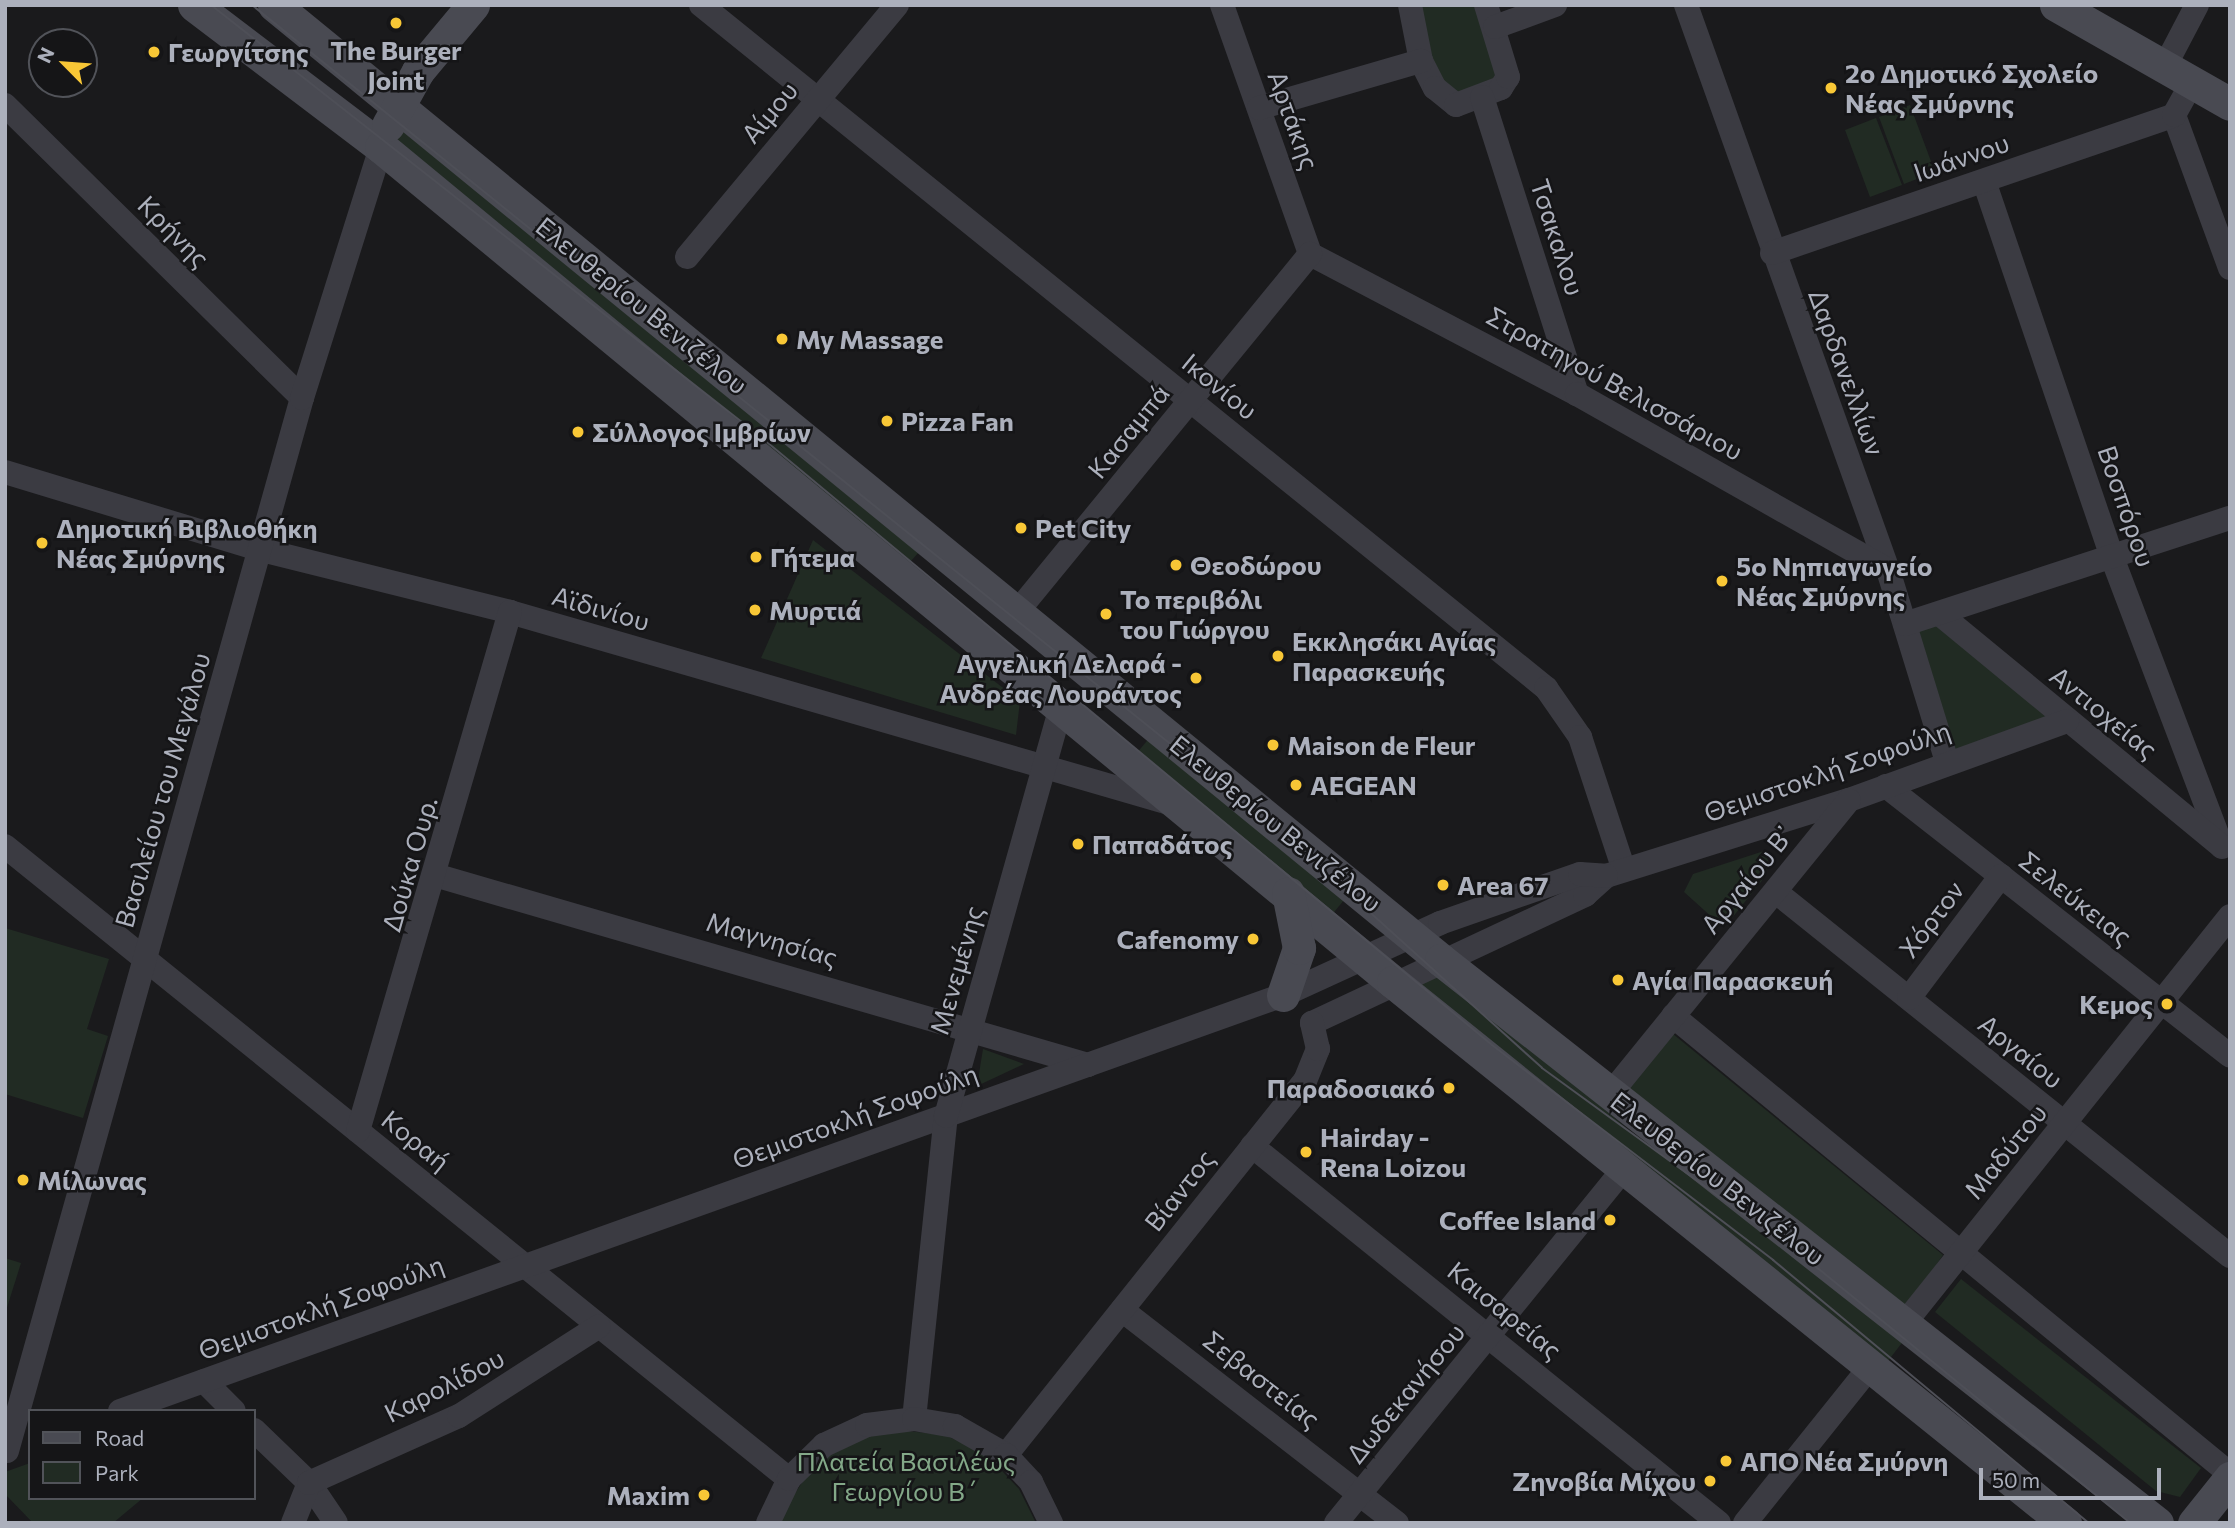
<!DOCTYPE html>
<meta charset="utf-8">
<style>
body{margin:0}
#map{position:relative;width:2235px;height:1528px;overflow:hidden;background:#1a1a1c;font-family:Commissioner,sans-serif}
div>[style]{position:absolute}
.green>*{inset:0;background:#212b23}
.street>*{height:24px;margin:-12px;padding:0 12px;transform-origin:12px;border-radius:12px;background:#3b3b42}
.secondary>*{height:33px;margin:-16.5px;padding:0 16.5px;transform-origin:16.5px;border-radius:16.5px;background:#494a52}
.tram>*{height:2px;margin:-1px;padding:0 1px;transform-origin:1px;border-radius:1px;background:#4e4f57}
.dots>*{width:19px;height:19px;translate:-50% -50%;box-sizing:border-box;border:4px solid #151517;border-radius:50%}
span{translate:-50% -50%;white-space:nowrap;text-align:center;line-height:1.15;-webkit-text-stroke:5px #151517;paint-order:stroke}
.poi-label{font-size:26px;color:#acb0bc;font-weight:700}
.left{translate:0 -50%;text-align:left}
.right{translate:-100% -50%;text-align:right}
.street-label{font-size:26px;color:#acb0bc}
.park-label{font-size:26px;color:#83a888}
.frame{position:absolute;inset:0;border:7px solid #acb0bc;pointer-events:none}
.legend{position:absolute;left:28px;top:1409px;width:228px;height:91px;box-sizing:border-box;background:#151517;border:2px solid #515359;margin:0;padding:9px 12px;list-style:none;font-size:21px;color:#acb0bc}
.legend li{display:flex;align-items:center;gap:14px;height:35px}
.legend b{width:35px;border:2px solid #515359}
.north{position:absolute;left:28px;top:28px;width:70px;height:70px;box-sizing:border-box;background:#151517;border:2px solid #515359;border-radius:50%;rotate:295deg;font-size:19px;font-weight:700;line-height:28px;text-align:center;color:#acb0bc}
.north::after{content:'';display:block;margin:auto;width:24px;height:32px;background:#f8c736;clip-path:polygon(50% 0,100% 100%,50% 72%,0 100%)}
.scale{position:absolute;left:1979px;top:1468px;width:182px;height:32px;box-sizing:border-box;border:4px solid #acb0bc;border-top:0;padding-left:9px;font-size:21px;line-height:24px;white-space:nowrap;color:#acb0bc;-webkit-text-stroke:5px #151517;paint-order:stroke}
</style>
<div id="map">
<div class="green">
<div style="clip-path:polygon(1410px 5px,1486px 5px,1508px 77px,1444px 100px)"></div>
<div style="clip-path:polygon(1910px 105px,1935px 172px,1904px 184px,1879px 117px)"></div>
<div style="clip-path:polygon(396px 111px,927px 543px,903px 570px,387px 147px)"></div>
<div style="clip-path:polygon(1876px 118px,1902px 185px,1870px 197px,1845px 130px)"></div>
<div style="clip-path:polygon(813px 540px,1020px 701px,1016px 735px,761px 658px)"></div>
<div style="clip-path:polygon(1941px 615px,2067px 721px,1947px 762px,1905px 624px)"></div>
<div style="clip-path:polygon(1156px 730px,1353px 889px,1326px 922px,1131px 760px)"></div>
<div style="clip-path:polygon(1764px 851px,1769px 863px,1764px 878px,1732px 918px,1714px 919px,1684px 892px,1693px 874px)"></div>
<div style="clip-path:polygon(5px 928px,109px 959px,87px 1029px,108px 1036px,83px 1118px,5px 1094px)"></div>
<div style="clip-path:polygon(1441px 970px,1637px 1137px,1908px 1335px,1881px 1370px,1409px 990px)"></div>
<div style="clip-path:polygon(1673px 1034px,1943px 1255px,1905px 1312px,1621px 1094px)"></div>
<div style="clip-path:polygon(983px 1049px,1024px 1064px,977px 1086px)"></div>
<div style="clip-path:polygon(5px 1258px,21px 1263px,5px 1314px)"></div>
<div style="clip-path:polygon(1961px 1279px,2201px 1468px,2180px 1497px,2156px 1491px,1935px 1312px)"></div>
<div style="clip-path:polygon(898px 1430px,945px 1435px,987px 1455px,1019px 1489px,1036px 1523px,776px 1523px,812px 1467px,851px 1441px)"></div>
<div style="clip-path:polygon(30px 1463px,30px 1498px,143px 1498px,113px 1523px,33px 1523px,5px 1494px,5px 1472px)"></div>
</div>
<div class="street">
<div style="left:701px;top:5px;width:1087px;rotate:38.95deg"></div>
<div style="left:1546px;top:688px;width:60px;rotate:55.2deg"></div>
<div style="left:1580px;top:737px;width:140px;rotate:71.7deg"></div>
<div style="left:1222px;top:5px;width:264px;rotate:70.5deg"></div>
<div style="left:1410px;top:5px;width:57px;rotate:78.9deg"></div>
<div style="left:1421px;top:61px;width:30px;rotate:63deg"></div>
<div style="left:1435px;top:88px;width:27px;rotate:39deg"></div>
<div style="left:1456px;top:105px;width:48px;rotate:-20.7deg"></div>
<div style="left:1501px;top:88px;width:13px;rotate:-58deg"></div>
<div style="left:1508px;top:77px;width:75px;rotate:-107deg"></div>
<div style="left:1686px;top:5px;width:600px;rotate:70.33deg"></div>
<div style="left:1888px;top:570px;width:201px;rotate:72.9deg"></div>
<div style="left:1495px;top:27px;width:64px;rotate:-20.1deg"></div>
<div style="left:2164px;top:68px;width:71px;rotate:-62.4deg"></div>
<div style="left:1482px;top:97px;width:312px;rotate:72.3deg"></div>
<div style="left:5px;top:105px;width:417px;rotate:44.6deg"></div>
<div style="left:1259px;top:108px;width:169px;rotate:-16.2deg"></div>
<div style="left:2174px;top:115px;width:163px;rotate:69.9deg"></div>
<div style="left:1984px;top:181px;width:400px;rotate:71.2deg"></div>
<div style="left:2113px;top:560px;width:307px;rotate:69.2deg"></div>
<div style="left:1772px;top:253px;width:425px;rotate:-18.9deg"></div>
<div style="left:2174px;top:115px;width:37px;rotate:-61deg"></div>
<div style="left:1310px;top:254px;width:301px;rotate:27.7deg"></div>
<div style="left:1577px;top:394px;width:357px;rotate:29.5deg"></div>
<div style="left:687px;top:257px;width:328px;rotate:-50.2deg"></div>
<div style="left:5px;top:472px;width:269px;rotate:16.9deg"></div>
<div style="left:262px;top:550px;width:256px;rotate:14deg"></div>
<div style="left:510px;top:612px;width:686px;rotate:16.16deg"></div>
<div style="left:1017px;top:612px;width:463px;rotate:-50.7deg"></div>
<div style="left:1941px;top:615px;width:363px;rotate:39.5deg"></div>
<div style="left:1905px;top:624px;width:342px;rotate:-18.1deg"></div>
<div style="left:1886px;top:786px;width:437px;rotate:38.1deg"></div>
<div style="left:5px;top:846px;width:1008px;rotate:38.92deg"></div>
<div style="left:438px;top:876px;width:677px;rotate:16.21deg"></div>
<div style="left:1776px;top:892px;width:582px;rotate:38.72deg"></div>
<div style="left:1909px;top:998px;width:153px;rotate:-53deg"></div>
<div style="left:1673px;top:1016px;width:721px;rotate:39.43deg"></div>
<div style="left:1312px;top:1023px;width:302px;rotate:-25.1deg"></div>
<div style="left:1585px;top:895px;width:28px;rotate:-42deg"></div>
<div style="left:1606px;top:876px;width:255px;rotate:-17.4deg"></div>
<div style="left:1849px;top:800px;width:232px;rotate:-19.9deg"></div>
<div style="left:1611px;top:1093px;width:377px;rotate:-50.9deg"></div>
<div style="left:358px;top:1131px;width:541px;rotate:-73.68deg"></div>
<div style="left:1252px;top:1146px;width:600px;rotate:38.91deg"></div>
<div style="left:1122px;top:1310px;width:348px;rotate:37.8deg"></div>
<div style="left:1904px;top:1324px;width:522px;rotate:-51.37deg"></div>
<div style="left:204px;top:1381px;width:42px;rotate:45deg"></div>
<div style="left:120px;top:1411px;width:1235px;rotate:-19.68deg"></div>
<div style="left:1283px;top:995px;width:173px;rotate:-24.6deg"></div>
<div style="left:1440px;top:923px;width:148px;rotate:-19.3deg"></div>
<div style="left:1580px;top:874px;width:26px;rotate:4deg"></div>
<div style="left:914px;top:1419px;width:305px;rotate:-84deg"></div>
<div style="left:946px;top:1116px;width:424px;rotate:-74.3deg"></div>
<div style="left:254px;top:1430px;width:76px;rotate:43.9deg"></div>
<div style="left:309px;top:1483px;width:48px;rotate:56deg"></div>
<div style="left:7px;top:1451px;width:1094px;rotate:-74.35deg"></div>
<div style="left:302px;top:398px;width:263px;rotate:-72.5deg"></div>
<div style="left:1006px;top:1455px;width:479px;rotate:-51.4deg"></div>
<div style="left:1305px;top:1081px;width:35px;rotate:-68deg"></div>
<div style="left:1318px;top:1049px;width:27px;rotate:-103deg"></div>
<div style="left:293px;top:1523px;width:43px;rotate:-68.2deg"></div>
<div style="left:309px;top:1483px;width:164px;rotate:-24.1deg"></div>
<div style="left:459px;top:1416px;width:166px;rotate:-32.7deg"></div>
<div style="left:768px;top:1523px;width:49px;rotate:-64.5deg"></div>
<div style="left:789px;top:1479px;width:49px;rotate:-44.2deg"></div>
<div style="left:824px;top:1445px;width:47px;rotate:-24.9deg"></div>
<div style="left:867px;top:1425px;width:47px;rotate:-7.3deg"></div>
<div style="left:914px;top:1419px;width:42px;rotate:9.7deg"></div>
<div style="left:955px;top:1426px;width:59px;rotate:29.6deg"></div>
<div style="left:1006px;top:1455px;width:37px;rotate:47deg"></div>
<div style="left:1031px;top:1482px;width:46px;rotate:64deg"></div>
<div style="left:1336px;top:1523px;width:457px;rotate:-50.9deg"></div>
<div style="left:1745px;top:1523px;width:201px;rotate:-51.3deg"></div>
</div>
<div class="secondary">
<div style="left:194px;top:5px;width:235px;rotate:37.2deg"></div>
<div style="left:381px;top:147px;width:1312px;rotate:39.53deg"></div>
<div style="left:1393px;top:982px;width:863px;rotate:38.84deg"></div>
<div style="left:274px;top:5px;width:1508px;rotate:39.29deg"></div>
<div style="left:1441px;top:960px;width:911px;rotate:38.18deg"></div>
<div style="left:2056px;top:5px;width:200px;rotate:29.6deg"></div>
<div style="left:388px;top:125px;width:62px;rotate:-60.9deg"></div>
<div style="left:418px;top:71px;width:86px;rotate:-50.2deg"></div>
<div style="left:1283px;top:995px;width:50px;rotate:-71.2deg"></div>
<div style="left:1299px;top:948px;width:56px;rotate:-101.3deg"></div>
<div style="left:2194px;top:1523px;width:58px;rotate:-51.3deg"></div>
</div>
<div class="tram">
<div style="left:211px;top:5px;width:701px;rotate:38.16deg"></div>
<div style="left:762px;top:438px;width:949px;rotate:39.74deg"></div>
<div style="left:1492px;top:1045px;width:354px;rotate:37.4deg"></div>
<div style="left:1773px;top:1260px;width:411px;rotate:39.8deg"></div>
<div style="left:252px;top:5px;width:1334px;rotate:38.82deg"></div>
<div style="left:1291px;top:841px;width:338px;rotate:42.1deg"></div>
<div style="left:1542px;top:1068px;width:344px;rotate:36deg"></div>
<div style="left:1820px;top:1270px;width:400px;rotate:39.2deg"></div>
</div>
<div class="dots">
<div style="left:396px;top:23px;background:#f8c736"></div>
<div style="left:154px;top:52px;background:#f8c736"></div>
<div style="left:1831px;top:88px;background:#f8c736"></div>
<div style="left:782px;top:339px;background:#f8c736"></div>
<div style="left:887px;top:421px;background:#f8c736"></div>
<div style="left:578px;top:432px;background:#f8c736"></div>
<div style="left:1021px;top:528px;background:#f8c736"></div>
<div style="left:42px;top:543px;background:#f8c736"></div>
<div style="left:756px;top:557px;background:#f8c736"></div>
<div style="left:1176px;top:565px;background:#f8c736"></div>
<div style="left:1722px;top:581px;background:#f8c736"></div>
<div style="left:755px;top:610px;background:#f8c736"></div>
<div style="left:1106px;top:614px;background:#f8c736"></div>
<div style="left:1278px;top:656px;background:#f8c736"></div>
<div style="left:1196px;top:678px;background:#f8c736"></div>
<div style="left:1273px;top:745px;background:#f8c736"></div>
<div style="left:1296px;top:785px;background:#f8c736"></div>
<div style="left:1078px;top:844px;background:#f8c736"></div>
<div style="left:1443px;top:885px;background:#f8c736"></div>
<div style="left:1253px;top:939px;background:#f8c736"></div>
<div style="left:1618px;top:980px;background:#f8c736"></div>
<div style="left:2167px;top:1004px;background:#f8c736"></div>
<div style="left:1449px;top:1088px;background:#f8c736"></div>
<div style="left:1306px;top:1152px;background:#f8c736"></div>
<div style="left:23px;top:1180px;background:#f8c736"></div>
<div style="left:1610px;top:1220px;background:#f8c736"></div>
<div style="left:1726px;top:1461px;background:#f8c736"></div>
<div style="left:1710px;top:1481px;background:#f8c736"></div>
<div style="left:704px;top:1495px;background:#f8c736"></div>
</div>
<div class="poi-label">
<span style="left:396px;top:65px">The Burger<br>Joint</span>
<span class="left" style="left:168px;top:52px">Γεωργίτσης</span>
<span class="left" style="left:1845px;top:88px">2ο Δημοτικό Σχολείο<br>Νέας Σμύρνης</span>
<span class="left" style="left:796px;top:339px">My Massage</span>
<span class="left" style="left:901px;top:421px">Pizza Fan</span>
<span class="left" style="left:592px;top:432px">Σύλλογος Ιμβρίων</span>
<span class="left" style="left:56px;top:543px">Δημοτική Βιβλιοθήκη<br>Νέας Σμύρνης</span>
<span class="left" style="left:1035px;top:528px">Pet City</span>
<span class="left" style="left:770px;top:557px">Γήτεμα</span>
<span class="left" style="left:1190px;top:565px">Θεοδώρου</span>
<span class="left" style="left:1736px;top:581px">5ο Νηπιαγωγείο<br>Νέας Σμύρνης</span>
<span class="left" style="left:1120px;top:614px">Το περιβόλι<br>του Γιώργου</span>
<span class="left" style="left:769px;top:610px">Μυρτιά</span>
<span class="left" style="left:1292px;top:656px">Εκκλησάκι Αγίας<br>Παρασκευής</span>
<span class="right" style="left:1182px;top:678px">Αγγελική Δελαρά -<br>Ανδρέας Λουράντος</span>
<span class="left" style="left:1287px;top:745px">Maison de Fleur</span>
<span class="left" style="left:1310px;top:785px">AEGEAN</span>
<span class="left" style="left:1092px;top:844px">Παπαδάτος</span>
<span class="left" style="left:1457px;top:885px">Area 67</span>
<span class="right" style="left:1239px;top:939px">Cafenomy</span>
<span class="left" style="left:1632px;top:980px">Αγία Παρασκευή</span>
<span class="right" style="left:2153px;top:1004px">Κεμος</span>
<span class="right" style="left:1435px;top:1088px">Παραδοσιακό</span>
<span class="left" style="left:1320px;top:1152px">Hairday -<br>Rena Loizou</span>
<span class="left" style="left:37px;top:1180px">Μίλωνας</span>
<span class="right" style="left:1596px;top:1220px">Coffee Island</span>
<span class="left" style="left:1740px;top:1461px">ΑΠΟ Νέα Σμύρνη</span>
<span class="right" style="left:1696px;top:1481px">Ζηνοβία Μίχου</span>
<span class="right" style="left:690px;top:1495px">Maxim</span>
</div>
<div class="street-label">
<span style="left:769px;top:112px;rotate:-50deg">Αίμου</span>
<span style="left:1294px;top:120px;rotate:70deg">Αρτάκης</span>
<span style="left:1961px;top:157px;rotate:-19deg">Ιωάννου</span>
<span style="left:174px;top:231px;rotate:45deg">Κρήνης</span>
<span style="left:1558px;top:237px;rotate:72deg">Τσακαλου</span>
<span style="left:642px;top:305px;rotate:39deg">Ελευθερίου Βενιζέλου</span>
<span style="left:1847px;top:372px;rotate:70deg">Δαρδανελλίων</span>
<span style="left:1615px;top:383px;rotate:29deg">Στρατηγού Βελισσάριου</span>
<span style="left:1220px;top:386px;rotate:39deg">Ικονίου</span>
<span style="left:1128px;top:431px;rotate:-51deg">Κασαμπά</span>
<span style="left:2127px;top:506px;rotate:71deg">Βοσπόρου</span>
<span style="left:601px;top:608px;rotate:16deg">Αϊδινίου</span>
<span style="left:2104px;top:712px;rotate:39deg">Αντιοχείας</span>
<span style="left:1827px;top:771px;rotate:-19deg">Θεμιστοκλή Σοφούλη</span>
<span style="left:162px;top:790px;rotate:-74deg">Βασιλείου του Μεγάλου</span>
<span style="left:1276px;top:823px;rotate:39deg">Ελευθερίου Βενιζέλου</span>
<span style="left:409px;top:864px;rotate:-74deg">Δούκα Ουρ.</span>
<span style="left:1747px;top:879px;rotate:-51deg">Αργαίου Β᾽</span>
<span style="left:2076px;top:898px;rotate:38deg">Σελεύκειας</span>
<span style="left:1931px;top:919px;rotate:-53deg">Χόρτον</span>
<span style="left:772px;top:939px;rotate:16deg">Μαγνησίας</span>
<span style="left:956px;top:970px;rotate:-74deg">Μενεμένης</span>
<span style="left:2021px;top:1051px;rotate:39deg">Αργαίου</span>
<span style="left:855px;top:1116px;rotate:-20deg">Θεμιστοκλή Σοφούλη</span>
<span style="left:416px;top:1140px;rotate:39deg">Κοραή</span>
<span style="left:2005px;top:1151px;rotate:-51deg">Μαδύτου</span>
<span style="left:1718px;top:1178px;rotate:38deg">Ελευθερίου Βενιζέλου</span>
<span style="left:1179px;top:1190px;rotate:-52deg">Βίαντος</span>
<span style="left:321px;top:1307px;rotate:-20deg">Θεμιστοκλή Σοφούλη</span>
<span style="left:1505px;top:1310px;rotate:39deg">Καισαρείας</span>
<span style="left:1262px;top:1379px;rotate:38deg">Σεβαστείας</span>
<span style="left:444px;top:1385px;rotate:-27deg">Καρολίδου</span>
<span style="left:1405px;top:1393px;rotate:-51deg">Δωδεκανήσου</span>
</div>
<div class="park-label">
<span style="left:906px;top:1476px">Πλατεία Βασιλέως<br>Γεωργίου Β΄</span>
</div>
<div class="frame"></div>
<ul class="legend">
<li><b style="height:9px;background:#494a52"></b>Road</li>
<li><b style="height:19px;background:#212b23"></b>Park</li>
</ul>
<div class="north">N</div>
<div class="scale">50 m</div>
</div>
